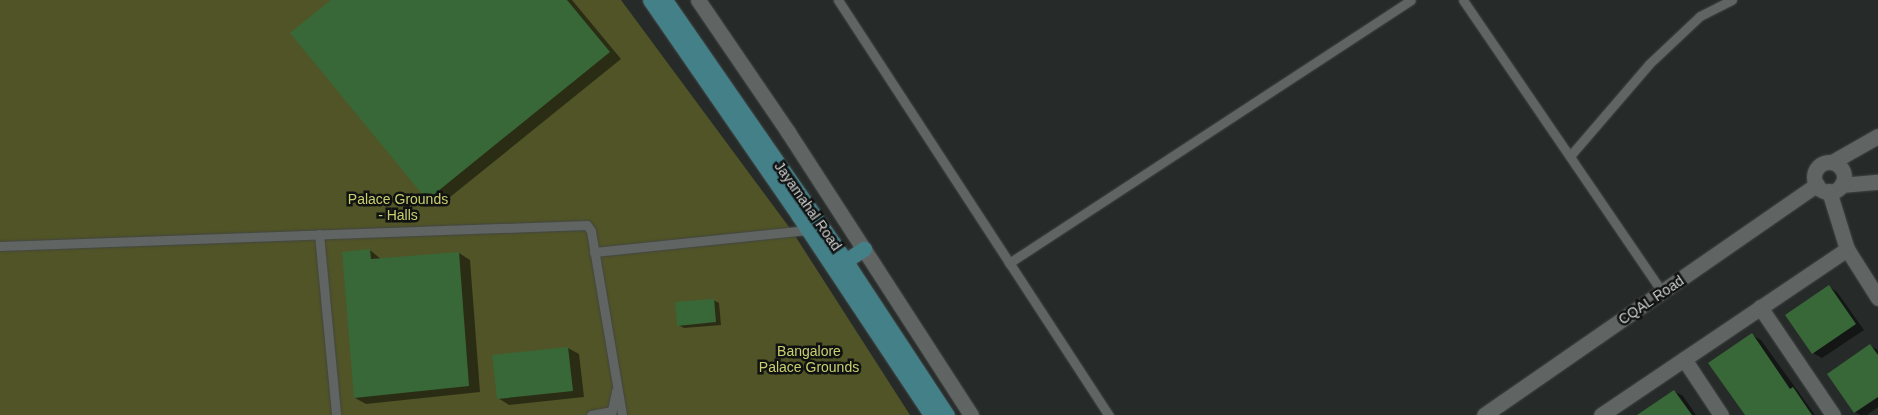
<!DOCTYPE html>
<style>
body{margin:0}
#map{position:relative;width:1878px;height:415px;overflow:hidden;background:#262a29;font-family:Arial,sans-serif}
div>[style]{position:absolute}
.green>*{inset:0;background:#515426}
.shadow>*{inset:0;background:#0007}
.building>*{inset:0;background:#386838}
.roads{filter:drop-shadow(0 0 1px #414544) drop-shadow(0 0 1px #414544)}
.lane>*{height:9px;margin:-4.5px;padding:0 4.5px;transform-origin:4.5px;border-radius:4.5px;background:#606564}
.street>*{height:15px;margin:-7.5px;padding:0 7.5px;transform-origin:7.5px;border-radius:7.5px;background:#606564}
.secondary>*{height:15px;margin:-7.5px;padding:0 7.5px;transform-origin:7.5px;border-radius:7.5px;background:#606564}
.secondary>.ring{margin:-7.5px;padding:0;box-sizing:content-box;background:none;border:15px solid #606564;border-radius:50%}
.primary>*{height:15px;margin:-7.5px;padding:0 7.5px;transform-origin:7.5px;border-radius:7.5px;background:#438088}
span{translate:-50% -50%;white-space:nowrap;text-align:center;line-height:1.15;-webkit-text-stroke:5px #101212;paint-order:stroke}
.park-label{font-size:14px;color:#cacf6e}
.street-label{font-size:14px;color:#cfd2d1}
</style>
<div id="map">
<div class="green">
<div style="clip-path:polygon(0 0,621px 0,792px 231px,910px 415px,0 415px)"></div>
</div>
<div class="shadow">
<div style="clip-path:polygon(333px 0,572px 0,621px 59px,439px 206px,428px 199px,292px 33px)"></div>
<div style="clip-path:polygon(370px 250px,382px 260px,459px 253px,470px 260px,480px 392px,366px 404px,355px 398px,343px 253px)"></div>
<div style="clip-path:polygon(1829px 287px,1837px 292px,1864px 330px,1822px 358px,1813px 353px)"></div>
<div style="clip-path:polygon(713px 300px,719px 303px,721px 325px,684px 328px,678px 325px)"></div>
<div style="clip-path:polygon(1752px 335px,1761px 340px,1815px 415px,1748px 415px)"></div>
<div style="clip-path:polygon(1870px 346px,1878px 350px,1878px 407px,1867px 415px,1860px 415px,1855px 412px)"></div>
<div style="clip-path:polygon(568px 348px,579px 354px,584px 397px,509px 405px,498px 398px)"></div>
<div style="clip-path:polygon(1674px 391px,1683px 396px,1696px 415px,1639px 415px)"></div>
</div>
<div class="building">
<div style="clip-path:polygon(331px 0,567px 0,610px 52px,427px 200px,290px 33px)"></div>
<div style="clip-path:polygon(370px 249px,371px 259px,459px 252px,469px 386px,354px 398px,342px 252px)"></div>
<div style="clip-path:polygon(1829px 285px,1856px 324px,1812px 354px,1785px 315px)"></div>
<div style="clip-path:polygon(714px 299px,716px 322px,677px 326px,675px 302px)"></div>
<div style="clip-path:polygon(1752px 333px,1790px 389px,1793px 387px,1812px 415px,1745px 415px,1708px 363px)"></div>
<div style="clip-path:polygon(1870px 344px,1878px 355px,1878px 397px,1854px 413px,1827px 374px)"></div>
<div style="clip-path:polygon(568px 347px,573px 391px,497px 399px,492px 355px)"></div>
<div style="clip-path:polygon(1674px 390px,1692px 415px,1637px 415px)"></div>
</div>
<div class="roads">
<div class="lane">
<div style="left:838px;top:0;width:496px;rotate:56.9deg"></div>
<div style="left:1463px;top:0;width:355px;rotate:55.7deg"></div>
<div style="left:1570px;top:156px;width:121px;rotate:-49.3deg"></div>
<div style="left:1649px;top:64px;width:70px;rotate:-43.3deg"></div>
<div style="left:1700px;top:16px;width:36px;rotate:-27deg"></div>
<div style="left:319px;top:234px;width:182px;rotate:84.6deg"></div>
<div style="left:0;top:246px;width:587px;rotate:-2.05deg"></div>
<div style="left:587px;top:225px;width:7px;rotate:56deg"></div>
<div style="left:591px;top:231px;width:187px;rotate:80.4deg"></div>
<div style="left:594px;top:252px;width:215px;rotate:-5.9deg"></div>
<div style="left:1009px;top:263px;width:480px;rotate:-33.2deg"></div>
<div style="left:591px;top:415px;width:20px;rotate:-11deg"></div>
<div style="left:611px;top:415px;width:25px;rotate:-78deg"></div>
</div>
<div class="street">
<div style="left:1829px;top:191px;width:61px;rotate:72.8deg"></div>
<div style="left:1847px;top:249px;width:58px;rotate:57.7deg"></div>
<div style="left:1760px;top:307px;width:130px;rotate:55.9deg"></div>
<div style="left:1684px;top:359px;width:67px;rotate:56.5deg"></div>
<div style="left:1601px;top:415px;width:297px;rotate:-34deg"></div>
</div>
<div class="secondary">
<div style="left:698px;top:0;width:160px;rotate:55.7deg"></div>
<div style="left:788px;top:132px;width:337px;rotate:57.1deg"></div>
<div style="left:1832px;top:162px;width:53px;rotate:-29.5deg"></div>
<div class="ring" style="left:1814px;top:162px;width:15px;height:15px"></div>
<div style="left:1841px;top:185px;width:37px;rotate:-5deg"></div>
<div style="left:1484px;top:415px;width:405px;rotate:-34.7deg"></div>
</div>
<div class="primary">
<div style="left:650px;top:0;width:262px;rotate:55.4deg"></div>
<div style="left:799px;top:216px;width:239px;rotate:56.4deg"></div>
<div style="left:665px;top:0;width:316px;rotate:55.3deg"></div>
<div style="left:845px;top:260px;width:186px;rotate:56.7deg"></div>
<div style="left:839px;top:265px;width:30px;rotate:-33deg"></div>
</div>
</div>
<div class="park-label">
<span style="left:398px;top:207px">Palace Grounds<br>- Halls</span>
<span style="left:809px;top:359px">Bangalore<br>Palace Grounds</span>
</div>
<div class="street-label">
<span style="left:808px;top:206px;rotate:55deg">Jayamahal Road</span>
<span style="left:1651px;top:300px;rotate:-34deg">CQAL Road</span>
</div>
</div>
